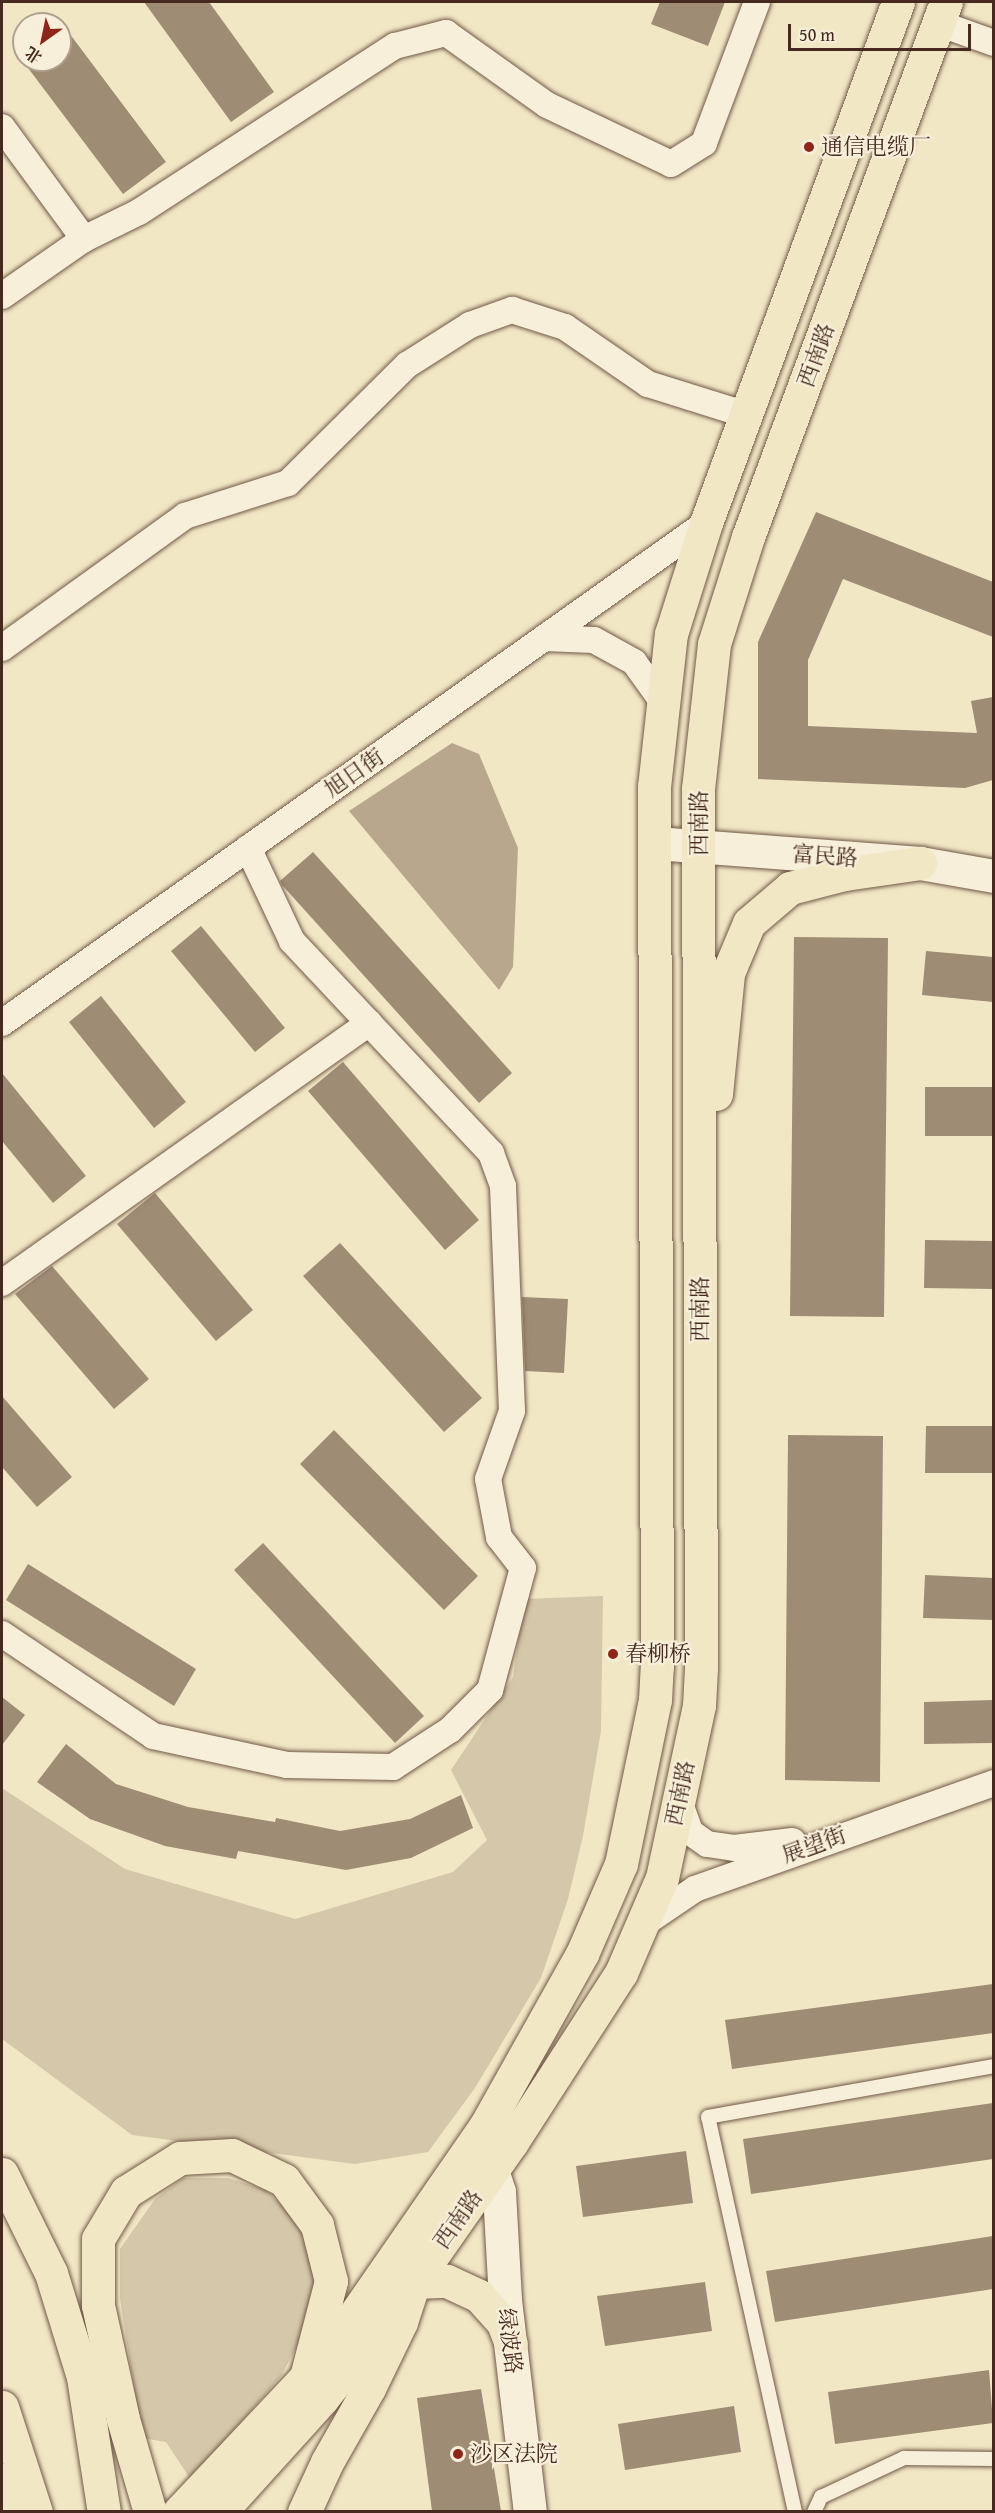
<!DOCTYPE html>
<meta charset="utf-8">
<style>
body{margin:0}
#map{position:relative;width:995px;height:2513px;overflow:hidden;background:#f2e7c5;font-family:"Gentium Book Plus","Noto Serif SC",serif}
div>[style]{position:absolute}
.green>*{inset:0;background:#d5c7a9}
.water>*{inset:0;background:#b8a78d}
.building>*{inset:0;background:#9f8c75}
.roads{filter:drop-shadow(0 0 2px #715948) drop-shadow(0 0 2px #715948)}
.service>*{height:14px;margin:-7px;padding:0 7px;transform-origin:7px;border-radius:7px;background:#f7efd9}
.minor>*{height:26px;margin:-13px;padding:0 13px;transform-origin:13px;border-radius:13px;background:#f7efd9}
.tertiary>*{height:33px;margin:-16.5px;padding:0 16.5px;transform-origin:16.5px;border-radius:16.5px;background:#f7efd9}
.primary>*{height:33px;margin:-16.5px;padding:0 16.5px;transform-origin:16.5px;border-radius:16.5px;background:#f2e7c5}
.trunk>*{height:33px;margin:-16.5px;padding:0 16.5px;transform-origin:16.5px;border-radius:16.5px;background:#f2e7c5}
.dots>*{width:16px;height:16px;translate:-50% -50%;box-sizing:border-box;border:3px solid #f7efd9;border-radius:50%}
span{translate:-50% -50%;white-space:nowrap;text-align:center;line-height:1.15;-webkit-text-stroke:4.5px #f7efd9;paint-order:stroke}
.poi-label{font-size:22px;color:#462a1f}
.left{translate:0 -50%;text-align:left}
.street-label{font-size:22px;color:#462a1f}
.frame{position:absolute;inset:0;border:3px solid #462a1f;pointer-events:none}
.north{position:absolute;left:12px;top:12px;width:60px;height:60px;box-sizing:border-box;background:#f7efd9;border:2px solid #b0a08f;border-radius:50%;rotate:213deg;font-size:16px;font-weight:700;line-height:24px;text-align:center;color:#462a1f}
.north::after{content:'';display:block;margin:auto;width:21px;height:27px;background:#8f2418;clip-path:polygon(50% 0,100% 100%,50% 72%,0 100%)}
.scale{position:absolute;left:788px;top:24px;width:183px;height:27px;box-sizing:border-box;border:3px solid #462a1f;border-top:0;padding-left:8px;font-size:18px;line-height:21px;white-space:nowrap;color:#462a1f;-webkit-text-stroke:4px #f7efd9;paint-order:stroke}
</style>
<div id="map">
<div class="green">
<div style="clip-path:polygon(603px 1596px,601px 1731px,583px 1836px,568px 1899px,541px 1978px,475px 2088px,428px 2152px,355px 2164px,132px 2135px,2px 2039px,2px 1788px,125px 1869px,295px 1919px,453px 1872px,487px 1840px,451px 1770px,513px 1677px,524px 1599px)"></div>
<div style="clip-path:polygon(183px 2178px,228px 2178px,266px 2190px,297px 2221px,313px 2268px,316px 2310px,281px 2376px,191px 2480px,166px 2442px,142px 2438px,120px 2299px,120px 2249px,155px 2199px)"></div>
</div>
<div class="water">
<div style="clip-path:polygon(452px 743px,479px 754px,518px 848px,513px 967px,499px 990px,349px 811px)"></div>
</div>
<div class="building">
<div style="clip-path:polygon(144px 2px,209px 2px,274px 92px,231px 122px)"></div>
<div style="clip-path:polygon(660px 2px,725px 2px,708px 46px,651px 24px)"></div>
<div style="clip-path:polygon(60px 21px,166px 162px,123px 194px,22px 60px,60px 60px)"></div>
<div style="clip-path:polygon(816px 512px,993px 582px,993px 637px,843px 579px,808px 660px,808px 726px,977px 733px,971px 701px,993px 697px,993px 780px,965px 788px,758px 779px,758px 642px)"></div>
<div style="clip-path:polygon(313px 852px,512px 1073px,479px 1103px,282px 885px,280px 881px)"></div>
<div style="clip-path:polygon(201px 926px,285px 1028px,255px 1052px,171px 951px)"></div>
<div style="clip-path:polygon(794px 937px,888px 938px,884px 1317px,790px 1316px)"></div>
<div style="clip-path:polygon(926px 951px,993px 957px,993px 1002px,922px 995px)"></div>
<div style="clip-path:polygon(101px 996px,186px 1102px,154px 1128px,69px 1022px)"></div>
<div style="clip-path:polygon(343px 1062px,479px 1220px,445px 1250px,308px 1091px)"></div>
<div style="clip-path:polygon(2px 1073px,86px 1176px,53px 1203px,2px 1141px)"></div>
<div style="clip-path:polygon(925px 1087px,993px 1087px,993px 1136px,925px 1136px)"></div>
<div style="clip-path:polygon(155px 1193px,253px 1310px,216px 1341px,117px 1224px)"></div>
<div style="clip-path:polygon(925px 1240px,993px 1241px,993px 1289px,924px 1288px)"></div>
<div style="clip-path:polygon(340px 1243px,482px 1398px,444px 1432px,303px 1276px)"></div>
<div style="clip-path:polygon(52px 1266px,149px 1379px,114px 1409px,15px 1294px)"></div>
<div style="clip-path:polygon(522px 1297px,568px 1299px,564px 1373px,525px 1371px)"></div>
<div style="clip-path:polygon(2px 1396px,72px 1477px,37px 1507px,2px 1467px)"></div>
<div style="clip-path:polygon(926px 1426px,993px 1426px,993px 1473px,925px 1473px)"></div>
<div style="clip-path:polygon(334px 1430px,478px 1576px,444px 1610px,300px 1464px)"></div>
<div style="clip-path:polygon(788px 1435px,883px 1436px,880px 1782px,785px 1780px)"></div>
<div style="clip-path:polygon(263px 1543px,424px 1716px,395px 1743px,234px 1570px)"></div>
<div style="clip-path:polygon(28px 1564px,196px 1669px,174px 1706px,6px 1600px)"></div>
<div style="clip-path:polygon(925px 1575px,993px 1578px,993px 1620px,923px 1618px)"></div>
<div style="clip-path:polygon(2px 1697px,25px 1715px,2px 1745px)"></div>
<div style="clip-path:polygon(993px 1700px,993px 1743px,924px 1744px,924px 1702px)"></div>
<div style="clip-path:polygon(66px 1744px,116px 1784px,188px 1807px,275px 1822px,276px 1818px,340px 1831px,410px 1819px,461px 1795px,473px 1828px,411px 1858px,346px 1870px,238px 1851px,236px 1859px,165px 1846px,90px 1819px,37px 1782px)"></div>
<div style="clip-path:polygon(993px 1984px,993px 2033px,732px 2069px,725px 2020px)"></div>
<div style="clip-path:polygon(993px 2103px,993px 2159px,751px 2194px,743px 2139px)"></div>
<div style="clip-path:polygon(686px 2151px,693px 2203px,583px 2217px,576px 2166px)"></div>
<div style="clip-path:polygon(993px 2236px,993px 2289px,775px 2322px,766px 2271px)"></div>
<div style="clip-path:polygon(705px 2282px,712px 2331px,605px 2346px,597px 2296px)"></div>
<div style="clip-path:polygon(989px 2370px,993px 2423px,835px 2444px,828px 2392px)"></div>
<div style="clip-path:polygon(481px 2389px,501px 2511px,432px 2511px,417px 2398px)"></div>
<div style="clip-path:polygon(734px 2406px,741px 2452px,625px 2470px,618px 2424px)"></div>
</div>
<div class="roads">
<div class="service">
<div style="left:795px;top:2512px;width:404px;rotate:-102.4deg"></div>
<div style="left:708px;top:2117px;width:291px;rotate:-10.1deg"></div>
<div style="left:814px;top:2512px;width:17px;rotate:-65deg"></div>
<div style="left:821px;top:2497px;width:92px;rotate:-25.2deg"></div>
<div style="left:904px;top:2458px;width:90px;rotate:0.6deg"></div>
</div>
<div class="minor">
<div style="left:938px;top:23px;width:59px;rotate:19.7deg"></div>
<div style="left:2px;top:127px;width:139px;rotate:53.8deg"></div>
<div style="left:2px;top:296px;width:100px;rotate:-34.8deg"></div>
<div style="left:84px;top:239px;width:61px;rotate:-26.1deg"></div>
<div style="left:139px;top:212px;width:305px;rotate:-33deg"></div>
<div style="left:395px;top:46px;width:53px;rotate:-14.3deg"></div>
<div style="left:446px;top:33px;width:124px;rotate:35.5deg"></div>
<div style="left:547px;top:105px;width:137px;rotate:25.4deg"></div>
<div style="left:671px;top:164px;width:39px;rotate:-32deg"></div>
<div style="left:704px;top:143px;width:151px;rotate:-69.4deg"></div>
<div style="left:544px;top:638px;width:50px;rotate:2.3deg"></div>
<div style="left:594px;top:640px;width:46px;rotate:28.8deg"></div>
<div style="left:634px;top:662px;width:48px;rotate:54.3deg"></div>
<div style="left:2px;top:648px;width:226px;rotate:-35.8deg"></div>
<div style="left:185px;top:516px;width:108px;rotate:-17.8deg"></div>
<div style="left:288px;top:483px;width:168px;rotate:-44.8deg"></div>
<div style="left:407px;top:365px;width:75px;rotate:-32.4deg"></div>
<div style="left:470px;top:325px;width:45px;rotate:-19.7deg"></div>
<div style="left:512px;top:310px;width:56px;rotate:17.8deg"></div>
<div style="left:565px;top:327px;width:101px;rotate:34.5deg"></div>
<div style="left:648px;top:384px;width:104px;rotate:17.4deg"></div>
<div style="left:2px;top:1023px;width:863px;rotate:-35.38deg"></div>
<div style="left:2px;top:1283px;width:450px;rotate:-35.3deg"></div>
<div style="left:2px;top:1634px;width:182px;rotate:34deg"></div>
<div style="left:153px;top:1736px;width:137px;rotate:12.2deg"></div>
<div style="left:287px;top:1765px;width:106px;rotate:1.1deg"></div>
<div style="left:393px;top:1767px;width:68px;rotate:-33deg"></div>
<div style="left:450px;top:1730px;width:57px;rotate:-45deg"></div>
<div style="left:490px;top:1690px;width:126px;rotate:-74.9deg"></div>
<div style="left:523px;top:1568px;width:39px;rotate:-128deg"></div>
<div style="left:499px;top:1537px;width:59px;rotate:-100.7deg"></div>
<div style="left:488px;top:1479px;width:72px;rotate:-70.6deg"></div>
<div style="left:512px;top:1411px;width:225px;rotate:-92.3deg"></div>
<div style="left:503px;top:1186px;width:35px;rotate:-110deg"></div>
<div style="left:491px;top:1153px;width:291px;rotate:-133.2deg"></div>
<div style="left:292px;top:941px;width:103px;rotate:-115.3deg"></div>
<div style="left:679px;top:1801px;width:33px;rotate:70deg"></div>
<div style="left:690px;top:1832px;width:21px;rotate:35deg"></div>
<div style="left:707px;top:1844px;width:27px;rotate:8deg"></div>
<div style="left:734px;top:1848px;width:59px;rotate:-6.8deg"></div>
<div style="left:642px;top:1925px;width:64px;rotate:-34.2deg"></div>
<div style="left:695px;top:1889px;width:317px;rotate:-19.5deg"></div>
</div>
<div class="tertiary">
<div style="left:655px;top:843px;width:266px;rotate:4.3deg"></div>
<div style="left:920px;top:863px;width:75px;rotate:10deg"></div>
<div style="left:492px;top:2170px;width:23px;rotate:72deg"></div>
<div style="left:499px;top:2192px;width:108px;rotate:86.8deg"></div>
<div style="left:505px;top:2300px;width:213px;rotate:83.3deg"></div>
</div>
<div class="primary">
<div style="left:716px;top:1094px;width:122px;rotate:-84.3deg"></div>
<div style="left:728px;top:973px;width:54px;rotate:-67.2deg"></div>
<div style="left:749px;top:923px;width:54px;rotate:-40.5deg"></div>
<div style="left:790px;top:888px;width:56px;rotate:-14.5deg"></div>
<div style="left:844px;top:874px;width:77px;rotate:-8.2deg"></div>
<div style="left:179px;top:2512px;width:185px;rotate:-46.7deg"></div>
<div style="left:306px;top:2377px;width:73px;rotate:-51.7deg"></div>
<div style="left:351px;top:2320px;width:237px;rotate:-55.3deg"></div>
<div style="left:486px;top:2125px;width:196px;rotate:-60.7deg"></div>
<div style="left:582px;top:1954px;width:98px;rotate:-66.6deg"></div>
<div style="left:621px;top:1864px;width:167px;rotate:-78.3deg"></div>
<div style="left:655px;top:1700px;width:33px;rotate:-87deg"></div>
<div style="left:657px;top:1667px;width:880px;rotate:-90.2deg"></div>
<div style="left:654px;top:787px;width:154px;rotate:-83.7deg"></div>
<div style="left:671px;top:634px;width:116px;rotate:-72.5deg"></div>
<div style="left:706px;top:523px;width:555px;rotate:-69.77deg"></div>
<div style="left:220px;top:2512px;width:152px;rotate:-47.9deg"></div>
<div style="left:322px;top:2399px;width:149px;rotate:-51.8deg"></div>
<div style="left:414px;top:2282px;width:171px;rotate:-55deg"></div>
<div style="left:512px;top:2142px;width:201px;rotate:-57.2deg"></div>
<div style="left:621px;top:1973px;width:103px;rotate:-66.7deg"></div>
<div style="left:662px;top:1878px;width:176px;rotate:-77.9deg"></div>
<div style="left:699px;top:1706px;width:38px;rotate:-87deg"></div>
<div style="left:701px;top:1668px;width:879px;rotate:-90.2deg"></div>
<div style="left:698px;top:789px;width:146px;rotate:-83.7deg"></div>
<div style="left:714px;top:644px;width:112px;rotate:-72.4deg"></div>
<div style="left:748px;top:537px;width:570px;rotate:-69.69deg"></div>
</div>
<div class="trunk">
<div style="left:2px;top:2174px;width:110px;rotate:63.7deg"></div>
<div style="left:51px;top:2273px;width:109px;rotate:72.9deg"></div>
<div style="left:83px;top:2377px;width:137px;rotate:81.2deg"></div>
<div style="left:2px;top:2407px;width:110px;rotate:72.1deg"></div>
<div style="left:2px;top:2480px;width:33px;rotate:79deg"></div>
<div style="left:150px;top:2512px;width:97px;rotate:-106.2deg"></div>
<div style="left:123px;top:2419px;width:117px;rotate:-102.4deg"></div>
<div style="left:98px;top:2305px;width:66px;rotate:-90deg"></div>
<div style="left:98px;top:2239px;width:55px;rotate:-59.2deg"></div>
<div style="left:126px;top:2192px;width:64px;rotate:-32.2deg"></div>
<div style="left:180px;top:2158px;width:52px;rotate:-3.3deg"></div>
<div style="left:232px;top:2155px;width:58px;rotate:25.7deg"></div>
<div style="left:284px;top:2180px;width:56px;rotate:53.7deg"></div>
<div style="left:317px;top:2225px;width:58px;rotate:76deg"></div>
<div style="left:331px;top:2281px;width:99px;rotate:104.6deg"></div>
<div style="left:304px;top:2512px;width:55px;rotate:-65.3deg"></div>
<div style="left:327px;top:2462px;width:85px;rotate:-60.4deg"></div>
<div style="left:369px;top:2388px;width:73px;rotate:-64.1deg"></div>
<div style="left:401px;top:2322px;width:42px;rotate:-72deg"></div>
<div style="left:414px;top:2282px;width:33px;rotate:-2deg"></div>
<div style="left:447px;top:2281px;width:35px;rotate:25deg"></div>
<div style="left:479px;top:2296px;width:36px;rotate:48deg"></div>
<div style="left:503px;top:2323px;width:22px;rotate:69deg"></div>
</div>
</div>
<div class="dots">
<div style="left:809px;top:147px;background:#8f2418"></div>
<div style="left:613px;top:1654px;background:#8f2418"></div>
<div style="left:458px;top:2454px;background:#8f2418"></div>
</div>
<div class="poi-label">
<span class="left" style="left:821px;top:147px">通信电缆厂</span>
<span class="left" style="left:625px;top:1654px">春柳桥</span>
<span class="left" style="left:470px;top:2454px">沙区法院</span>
</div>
<div class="street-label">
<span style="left:816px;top:355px;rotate:-70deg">西南路</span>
<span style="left:354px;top:773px;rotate:-35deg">旭日街</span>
<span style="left:699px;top:823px;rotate:-90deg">西南路</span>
<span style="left:825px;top:856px;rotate:4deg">富民路</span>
<span style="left:700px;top:1309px;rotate:-90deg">西南路</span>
<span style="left:680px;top:1793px;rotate:-78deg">西南路</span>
<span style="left:814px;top:1845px;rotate:-20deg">展望街</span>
<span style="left:458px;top:2219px;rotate:-55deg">西南路</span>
<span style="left:510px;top:2341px;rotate:83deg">绿波路</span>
</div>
<div class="frame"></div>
<div class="north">北</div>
<div class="scale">50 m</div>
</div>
